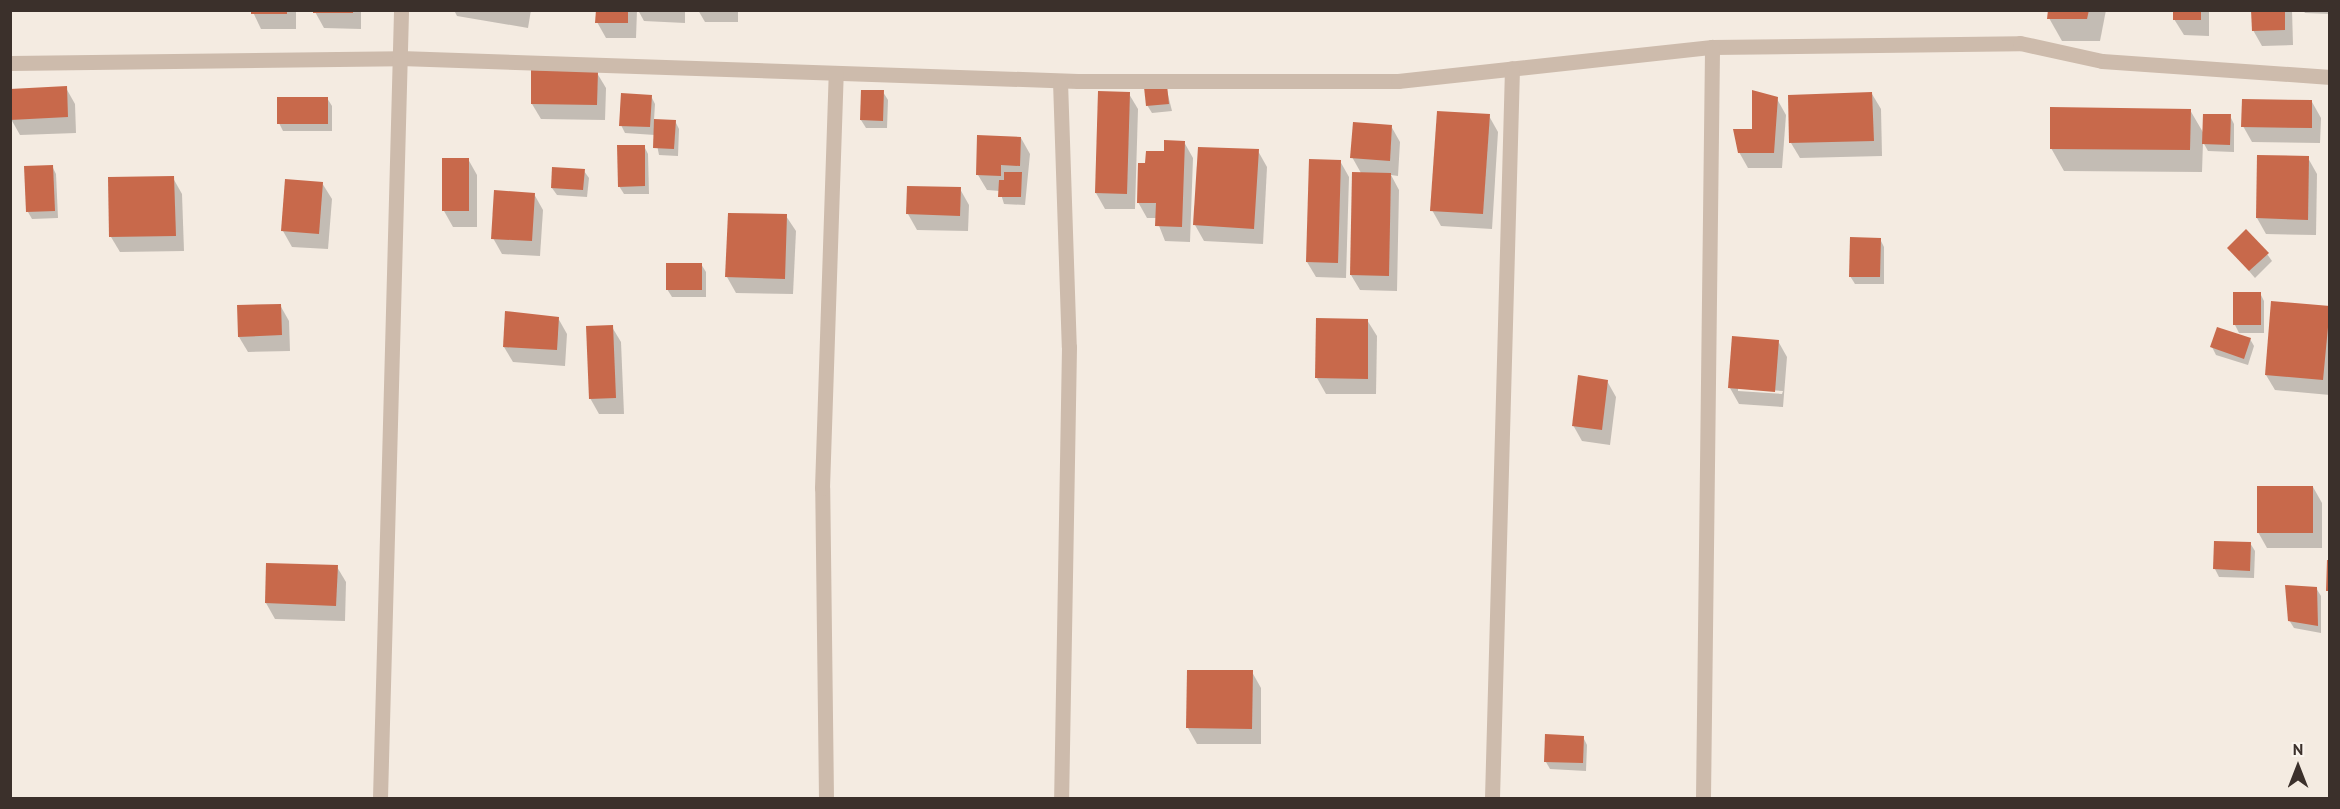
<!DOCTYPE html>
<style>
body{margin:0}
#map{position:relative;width:2340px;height:809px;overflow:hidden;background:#f4ebe1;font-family:"PT Sans",sans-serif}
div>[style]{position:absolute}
.shadow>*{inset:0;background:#0003}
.building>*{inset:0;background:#c8694b}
.minor>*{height:15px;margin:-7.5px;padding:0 7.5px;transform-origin:7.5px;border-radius:7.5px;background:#cdbbac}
span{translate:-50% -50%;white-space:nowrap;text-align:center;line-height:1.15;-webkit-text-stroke:6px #fbf5ee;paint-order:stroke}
.frame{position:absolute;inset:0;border:12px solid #3b302b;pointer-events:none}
.north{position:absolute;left:2268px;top:737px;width:60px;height:60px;-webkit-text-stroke:4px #fbf5ee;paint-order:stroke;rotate:0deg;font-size:16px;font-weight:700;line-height:24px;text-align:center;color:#3b302b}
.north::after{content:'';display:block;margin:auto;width:21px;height:27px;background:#3b302b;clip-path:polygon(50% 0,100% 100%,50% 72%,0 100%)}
</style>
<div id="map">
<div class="shadow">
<div style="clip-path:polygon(252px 10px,296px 10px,296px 29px,261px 29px)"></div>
<div style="clip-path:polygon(314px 10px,361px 10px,361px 29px,324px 28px)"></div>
<div style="clip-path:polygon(454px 10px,531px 10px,528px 28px,457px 16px)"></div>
<div style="clip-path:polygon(597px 10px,637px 10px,636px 38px,606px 38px,597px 22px)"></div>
<div style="clip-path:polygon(638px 10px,685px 10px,685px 23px,644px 21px)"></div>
<div style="clip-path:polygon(698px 10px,738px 10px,738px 22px,705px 22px)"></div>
<div style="clip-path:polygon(2050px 10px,2106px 10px,2100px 41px,2062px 41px,2049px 18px)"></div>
<div style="clip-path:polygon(2175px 10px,2209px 10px,2209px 36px,2184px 35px,2174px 19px)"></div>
<div style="clip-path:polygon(2252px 10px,2292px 10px,2293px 45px,2262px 46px,2253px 30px)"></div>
<div style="clip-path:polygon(2303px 10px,2330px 10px,2330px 14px,2305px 13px)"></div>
<div style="clip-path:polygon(597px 73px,606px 88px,605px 120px,541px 119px,532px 104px)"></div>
<div style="clip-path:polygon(1166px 87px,1172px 111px,1152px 113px,1147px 105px)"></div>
<div style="clip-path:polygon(66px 88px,75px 104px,76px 133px,20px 135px,11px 119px)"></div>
<div style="clip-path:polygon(883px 92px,888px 100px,887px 128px,866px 128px,861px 120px)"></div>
<div style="clip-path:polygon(1129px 94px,1138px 109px,1135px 209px,1105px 209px,1096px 193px)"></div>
<div style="clip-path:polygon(1872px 94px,1881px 109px,1882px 156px,1800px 158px,1791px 143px)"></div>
<div style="clip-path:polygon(651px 96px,655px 104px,654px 120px,675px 121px,679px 129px,678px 156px,659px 155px,655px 135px,625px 133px,621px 125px)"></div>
<div style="clip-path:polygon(327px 98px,332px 106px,332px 131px,283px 131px,279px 123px)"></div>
<div style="clip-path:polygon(1777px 99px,1786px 115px,1782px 168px,1748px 168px,1739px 152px)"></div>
<div style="clip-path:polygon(2312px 102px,2321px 118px,2320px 143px,2252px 142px,2243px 126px)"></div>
<div style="clip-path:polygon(2190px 110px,2204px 134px,2230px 116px,2234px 124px,2234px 152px,2208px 151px,2203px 142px,2202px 172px,2064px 171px,2051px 148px)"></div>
<div style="clip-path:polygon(1489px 116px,1498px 132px,1492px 229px,1441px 226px,1432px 210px)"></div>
<div style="clip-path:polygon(1391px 126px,1400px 142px,1398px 176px,1391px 175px,1399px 190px,1397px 291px,1360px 290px,1351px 275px,1361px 173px,1352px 157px)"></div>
<div style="clip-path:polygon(1021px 138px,1030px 154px,1025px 205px,1004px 204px,1000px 191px,987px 190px,978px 175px)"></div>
<div style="clip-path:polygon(1184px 142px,1193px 158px,1190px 242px,1165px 241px,1156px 218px,1147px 218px,1138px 202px,1146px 164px)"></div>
<div style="clip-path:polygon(644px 146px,648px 154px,649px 194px,624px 194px,619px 186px)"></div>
<div style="clip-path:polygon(1258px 151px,1267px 167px,1263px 244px,1204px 241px,1195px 225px)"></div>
<div style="clip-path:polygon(2308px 158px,2317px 174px,2316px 235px,2266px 234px,2257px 218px)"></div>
<div style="clip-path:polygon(468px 159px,477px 175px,477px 227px,453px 227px,444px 211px)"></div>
<div style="clip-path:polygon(1340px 161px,1349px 177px,1346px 278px,1316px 277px,1307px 262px)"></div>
<div style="clip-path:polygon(52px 166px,56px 174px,58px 218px,32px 219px,28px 212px)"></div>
<div style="clip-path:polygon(584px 171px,589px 178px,587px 197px,557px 195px,552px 188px)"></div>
<div style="clip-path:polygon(173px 178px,182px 194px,184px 251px,120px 252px,111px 237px)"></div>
<div style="clip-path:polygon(322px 183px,332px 199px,328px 249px,292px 247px,283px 231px)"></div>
<div style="clip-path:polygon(960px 189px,969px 205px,968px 231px,917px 230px,908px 214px)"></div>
<div style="clip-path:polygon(534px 194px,543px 210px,540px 256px,502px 254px,493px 238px)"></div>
<div style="clip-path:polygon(786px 216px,796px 231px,793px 294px,736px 293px,727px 277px)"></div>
<div style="clip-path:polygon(1880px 239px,1884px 247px,1884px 284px,1855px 284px,1850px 276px)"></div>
<div style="clip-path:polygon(2229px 248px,2267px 254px,2272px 261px,2255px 278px)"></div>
<div style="clip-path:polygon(701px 264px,706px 272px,706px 297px,672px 297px,667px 289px)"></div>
<div style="clip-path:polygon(2260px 293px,2264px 301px,2264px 333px,2239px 333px,2235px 325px)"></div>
<div style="clip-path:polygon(280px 305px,289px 321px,290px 351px,248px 352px,239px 337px)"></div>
<div style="clip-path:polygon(2330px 308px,2330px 395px,2275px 390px,2266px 375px)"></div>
<div style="clip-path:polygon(558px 318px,567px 334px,565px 366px,513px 362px,504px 347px)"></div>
<div style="clip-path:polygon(1367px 320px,1377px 336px,1376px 394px,1326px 394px,1317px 378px)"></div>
<div style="clip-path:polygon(612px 327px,621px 342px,624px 414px,599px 414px,590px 398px)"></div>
<div style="clip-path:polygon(2250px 339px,2254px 346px,2248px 365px,2216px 355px,2212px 347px)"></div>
<div style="clip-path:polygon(evenodd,1778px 341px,1787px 357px,1783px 407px,1739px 404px,1730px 388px,1778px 341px,1738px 388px,1783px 391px,1782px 394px,1738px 391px,1738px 388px)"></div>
<div style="clip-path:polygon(1607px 381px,1616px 397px,1610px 445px,1582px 441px,1573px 425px)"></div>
<div style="clip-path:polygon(2313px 487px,2322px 503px,2322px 548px,2267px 548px,2258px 532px)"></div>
<div style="clip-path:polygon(2250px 543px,2255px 551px,2254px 578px,2219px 577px,2215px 569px)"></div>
<div style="clip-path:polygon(337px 567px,346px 582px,345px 621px,275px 619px,266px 603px)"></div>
<div style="clip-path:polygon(2316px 588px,2321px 596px,2321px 633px,2294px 628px,2289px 620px)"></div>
<div style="clip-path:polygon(1252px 672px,1261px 688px,1261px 744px,1197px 744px,1188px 728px)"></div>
<div style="clip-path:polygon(1583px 737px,1587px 745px,1586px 771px,1550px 769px,1546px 762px)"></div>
</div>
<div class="building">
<div style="clip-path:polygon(251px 10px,287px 10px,287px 14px,251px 14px)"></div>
<div style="clip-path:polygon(313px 10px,353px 10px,353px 13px,313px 13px)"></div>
<div style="clip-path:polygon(596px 10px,628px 10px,628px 23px,595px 23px)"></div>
<div style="clip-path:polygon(2048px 10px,2089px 10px,2087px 19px,2047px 19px)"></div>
<div style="clip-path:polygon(2173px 10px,2201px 10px,2201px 20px,2173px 20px)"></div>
<div style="clip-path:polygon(2251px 10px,2285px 10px,2285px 30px,2252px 31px)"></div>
<div style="clip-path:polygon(531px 70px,598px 71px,597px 105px,531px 104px)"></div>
<div style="clip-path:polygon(1167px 85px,1169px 104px,1146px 106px,1144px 87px)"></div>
<div style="clip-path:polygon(67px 86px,68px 117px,10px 120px,10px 89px)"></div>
<div style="clip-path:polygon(861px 90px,884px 90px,883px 121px,860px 120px)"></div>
<div style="clip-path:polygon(1752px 90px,1778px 97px,1774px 153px,1738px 153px,1733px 129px,1752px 129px)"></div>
<div style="clip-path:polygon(1098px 91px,1130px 92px,1127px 194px,1095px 193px)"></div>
<div style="clip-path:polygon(1872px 92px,1874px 141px,1789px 143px,1788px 95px)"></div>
<div style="clip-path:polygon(621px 93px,652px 95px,650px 127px,619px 126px)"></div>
<div style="clip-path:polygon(277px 97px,328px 97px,328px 124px,277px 124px)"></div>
<div style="clip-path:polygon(2242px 99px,2312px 100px,2312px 128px,2241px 127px)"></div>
<div style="clip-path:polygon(2050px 107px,2191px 109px,2190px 150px,2050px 149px)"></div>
<div style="clip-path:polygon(1437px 111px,1490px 114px,1483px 214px,1430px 211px)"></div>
<div style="clip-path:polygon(2203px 114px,2231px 114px,2230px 145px,2202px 144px)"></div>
<div style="clip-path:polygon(654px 119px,676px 120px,674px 149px,653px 148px)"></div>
<div style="clip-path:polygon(1353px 122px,1392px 125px,1390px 161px,1350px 158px)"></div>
<div style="clip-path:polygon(977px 135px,1021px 137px,1020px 166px,1001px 165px,1001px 176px,976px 175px)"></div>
<div style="clip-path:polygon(1164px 140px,1185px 141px,1182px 227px,1155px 226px,1156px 203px,1137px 203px,1138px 163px,1145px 163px,1146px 151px,1164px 151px)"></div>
<div style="clip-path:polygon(617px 145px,645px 145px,645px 186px,618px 187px)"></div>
<div style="clip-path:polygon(1198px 147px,1259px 149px,1254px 229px,1193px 225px)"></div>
<div style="clip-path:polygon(2257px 155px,2309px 156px,2308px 220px,2256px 218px)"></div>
<div style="clip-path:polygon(442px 158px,469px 158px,469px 211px,442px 211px)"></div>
<div style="clip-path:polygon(1309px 159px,1341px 160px,1338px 263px,1306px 262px)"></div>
<div style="clip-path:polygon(53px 165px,55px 211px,26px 212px,24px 166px)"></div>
<div style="clip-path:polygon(552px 167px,585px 169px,583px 190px,551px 188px)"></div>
<div style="clip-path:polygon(1004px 172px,1022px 172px,1021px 197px,998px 197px,999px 180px,1004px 180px)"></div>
<div style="clip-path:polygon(1352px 172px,1391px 173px,1389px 276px,1350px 275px)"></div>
<div style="clip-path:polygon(174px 176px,176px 236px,109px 237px,108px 177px)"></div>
<div style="clip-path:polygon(285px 179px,323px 182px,319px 234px,281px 231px)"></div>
<div style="clip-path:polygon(907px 186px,961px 187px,960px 216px,906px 214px)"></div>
<div style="clip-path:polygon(494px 190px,535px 193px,532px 241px,491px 239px)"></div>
<div style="clip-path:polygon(728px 213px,787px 214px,785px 279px,725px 277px)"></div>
<div style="clip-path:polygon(2246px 229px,2269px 253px,2249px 271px,2227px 248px)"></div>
<div style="clip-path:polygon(1850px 237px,1881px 238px,1880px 277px,1849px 277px)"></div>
<div style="clip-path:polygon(666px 263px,702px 263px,702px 290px,666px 290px)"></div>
<div style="clip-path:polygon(2233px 292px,2261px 292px,2261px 325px,2233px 325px)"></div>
<div style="clip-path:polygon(2271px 301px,2330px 306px,2323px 380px,2265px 375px)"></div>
<div style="clip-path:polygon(281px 304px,282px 335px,238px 337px,237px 305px)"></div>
<div style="clip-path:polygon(505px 311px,559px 317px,557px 350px,503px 347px)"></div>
<div style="clip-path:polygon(1316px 318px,1368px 319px,1368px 379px,1315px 378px)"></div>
<div style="clip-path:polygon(613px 325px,616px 398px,589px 399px,586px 326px)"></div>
<div style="clip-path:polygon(2217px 327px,2251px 338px,2244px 359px,2210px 347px)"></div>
<div style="clip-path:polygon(1732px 336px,1779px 340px,1775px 392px,1728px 388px)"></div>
<div style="clip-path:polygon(1578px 375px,1608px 380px,1602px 430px,1572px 426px)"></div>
<div style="clip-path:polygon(2257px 486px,2313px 486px,2313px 533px,2257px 533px)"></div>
<div style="clip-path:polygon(2214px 541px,2251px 542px,2250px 571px,2213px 569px)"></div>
<div style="clip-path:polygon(2327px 560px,2330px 560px,2330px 591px,2326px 591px)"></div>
<div style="clip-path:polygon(266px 563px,338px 565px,336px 606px,265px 603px)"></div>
<div style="clip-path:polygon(2285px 585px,2317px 587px,2318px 626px,2288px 621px)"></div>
<div style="clip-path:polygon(1187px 670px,1253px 670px,1252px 729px,1186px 728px)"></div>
<div style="clip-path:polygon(1545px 734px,1584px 736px,1583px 763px,1544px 762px)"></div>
</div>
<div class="minor">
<div style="left:10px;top:63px;width:390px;rotate:-0.7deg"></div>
<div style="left:400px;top:58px;width:678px;rotate:1.94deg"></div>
<div style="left:1078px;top:81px;width:320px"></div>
<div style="left:1398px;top:81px;width:316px;rotate:-6.2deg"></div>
<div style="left:1712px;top:47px;width:308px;rotate:-0.7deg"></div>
<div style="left:2020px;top:43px;width:84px;rotate:12.4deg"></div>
<div style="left:2102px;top:61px;width:229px;rotate:4deg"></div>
<div style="left:1060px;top:81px;width:266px;rotate:88.1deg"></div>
<div style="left:1069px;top:347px;width:451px;rotate:91deg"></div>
<div style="left:380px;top:798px;width:788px;rotate:-88.47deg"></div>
<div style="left:826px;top:798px;width:310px;rotate:-90.7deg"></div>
<div style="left:822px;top:488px;width:415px;rotate:-88.1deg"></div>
<div style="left:1492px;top:798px;width:730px;rotate:-88.43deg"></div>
<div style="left:1703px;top:798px;width:751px;rotate:-89.31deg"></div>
</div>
<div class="frame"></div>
<div class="north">N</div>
</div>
